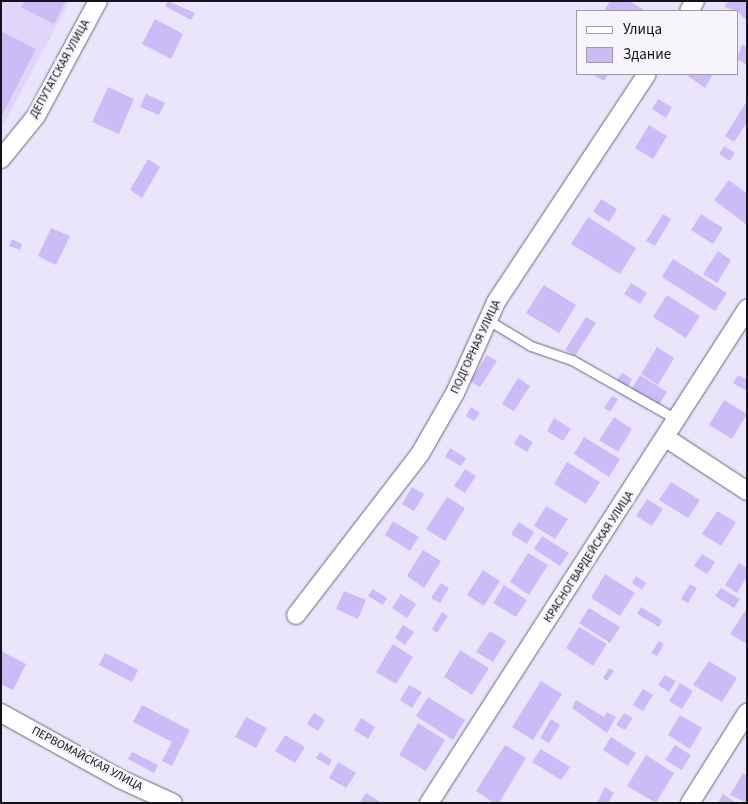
<!DOCTYPE html>
<meta charset="utf-8">
<style>
body{margin:0}
#map{position:relative;width:748px;height:804px;overflow:hidden;background:#ebe5fc;font-family:"Source Sans 3",sans-serif}
div>[style]{position:absolute}
.built>*{inset:0;background:#dfd6fa}
.building>*{inset:0;background:#cbbcf8}
.roads{filter:drop-shadow(0 0 1px #69637c) drop-shadow(0 0 1px #69637c)}
.service>*{height:9px;margin:-4.5px;padding:0 4.5px;transform-origin:4.5px;border-radius:4.5px;background:#fff}
.minor>*{height:18px;margin:-9px;padding:0 9px;transform-origin:9px;border-radius:9px;background:#fff}
span{translate:-50% -50%;white-space:nowrap;text-align:center;line-height:1.15;-webkit-text-stroke:5px #f7f5fb;paint-order:stroke}
.street-label{font-size:12px;color:#15121c}
.frame{position:absolute;inset:0;border:2px solid #15121c;pointer-events:none}
.legend{position:absolute;left:576px;top:10px;width:162px;height:65px;box-sizing:border-box;background:#f7f5fb;border:1px solid #9d9aa2;margin:0;padding:6px 9px;list-style:none;font-size:15px;color:#15121c}
.legend li{display:flex;align-items:center;gap:10px;height:25px}
.legend b{width:25px;border:1px solid #9d9aa2}
</style>
<div id="map">
<div class="built">
<div style="clip-path:polygon(1px 1px,70px 1px,1px 129px)"></div>
</div>
<div class="building">
<div style="clip-path:polygon(25px 1px,66px 1px,54px 24px,21px 7px)"></div>
<div style="clip-path:polygon(168px 1px,195px 13px,191px 20px,165px 6px)"></div>
<div style="clip-path:polygon(610px 1px,629px 1px,646px 11px,604px 11px)"></div>
<div style="clip-path:polygon(728px 1px,747px 1px,747px 21px,737px 11px,724px 7px)"></div>
<div style="clip-path:polygon(155px 19px,183px 34px,171px 59px,142px 44px)"></div>
<div style="clip-path:polygon(1px 31px,36px 49px,1px 117px)"></div>
<div style="clip-path:polygon(742px 44px,747px 48px,747px 65px,737px 59px)"></div>
<div style="clip-path:polygon(591px 74px,608px 74px,604px 81px)"></div>
<div style="clip-path:polygon(685px 74px,713px 74px,705px 88px)"></div>
<div style="clip-path:polygon(108px 87px,134px 99px,119px 134px,92px 122px)"></div>
<div style="clip-path:polygon(146px 94px,165px 103px,159px 115px,140px 107px)"></div>
<div style="clip-path:polygon(658px 99px,672px 107px,666px 118px,652px 109px)"></div>
<div style="clip-path:polygon(747px 101px,747px 122px,734px 142px,725px 136px)"></div>
<div style="clip-path:polygon(649px 125px,667px 136px,653px 159px,635px 148px)"></div>
<div style="clip-path:polygon(724px 146px,735px 153px,730px 161px,719px 154px)"></div>
<div style="clip-path:polygon(148px 159px,160px 167px,142px 198px,130px 190px)"></div>
<div style="clip-path:polygon(729px 180px,747px 194px,747px 225px,714px 200px)"></div>
<div style="clip-path:polygon(601px 199px,617px 209px,609px 222px,593px 212px)"></div>
<div style="clip-path:polygon(663px 214px,671px 219px,655px 246px,646px 241px)"></div>
<div style="clip-path:polygon(701px 214px,723px 228px,713px 244px,691px 230px)"></div>
<div style="clip-path:polygon(588px 217px,636px 248px,620px 274px,571px 244px)"></div>
<div style="clip-path:polygon(51px 228px,70px 236px,56px 265px,38px 256px)"></div>
<div style="clip-path:polygon(12px 239px,22px 244px,20px 250px,9px 246px)"></div>
<div style="clip-path:polygon(718px 251px,731px 260px,717px 283px,703px 274px)"></div>
<div style="clip-path:polygon(673px 259px,727px 293px,715px 311px,662px 277px)"></div>
<div style="clip-path:polygon(631px 283px,647px 293px,640px 304px,624px 294px)"></div>
<div style="clip-path:polygon(544px 285px,576px 305px,559px 333px,526px 313px)"></div>
<div style="clip-path:polygon(667px 295px,700px 316px,686px 338px,653px 317px)"></div>
<div style="clip-path:polygon(586px 317px,596px 323px,575px 356px,565px 350px)"></div>
<div style="clip-path:polygon(657px 347px,674px 358px,658px 385px,641px 374px)"></div>
<div style="clip-path:polygon(487px 355px,497px 361px,480px 387px,470px 381px)"></div>
<div style="clip-path:polygon(622px 373px,632px 379px,627px 388px,616px 381px)"></div>
<div style="clip-path:polygon(640px 375px,667px 392px,658px 406px,631px 390px)"></div>
<div style="clip-path:polygon(738px 375px,747px 380px,747px 391px,733px 383px)"></div>
<div style="clip-path:polygon(518px 378px,530px 386px,514px 411px,502px 404px)"></div>
<div style="clip-path:polygon(612px 396px,618px 399px,610px 412px,604px 408px)"></div>
<div style="clip-path:polygon(724px 400px,747px 414px,732px 439px,709px 425px)"></div>
<div style="clip-path:polygon(471px 407px,480px 413px,474px 421px,466px 416px)"></div>
<div style="clip-path:polygon(614px 417px,632px 429px,618px 452px,599px 440px)"></div>
<div style="clip-path:polygon(554px 418px,571px 429px,563px 441px,547px 431px)"></div>
<div style="clip-path:polygon(520px 434px,533px 442px,527px 452px,514px 444px)"></div>
<div style="clip-path:polygon(584px 437px,620px 459px,609px 477px,574px 454px)"></div>
<div style="clip-path:polygon(450px 448px,466px 458px,461px 466px,445px 457px)"></div>
<div style="clip-path:polygon(567px 462px,600px 482px,586px 504px,554px 484px)"></div>
<div style="clip-path:polygon(465px 469px,476px 476px,465px 493px,454px 486px)"></div>
<div style="clip-path:polygon(671px 482px,700px 500px,688px 518px,659px 500px)"></div>
<div style="clip-path:polygon(412px 487px,424px 494px,414px 511px,402px 504px)"></div>
<div style="clip-path:polygon(447px 497px,465px 508px,445px 541px,426px 529px)"></div>
<div style="clip-path:polygon(647px 499px,663px 509px,652px 526px,636px 516px)"></div>
<div style="clip-path:polygon(546px 506px,568px 519px,555px 539px,534px 526px)"></div>
<div style="clip-path:polygon(717px 511px,736px 522px,721px 546px,702px 534px)"></div>
<div style="clip-path:polygon(393px 521px,419px 537px,410px 551px,385px 535px)"></div>
<div style="clip-path:polygon(519px 522px,534px 532px,527px 544px,511px 534px)"></div>
<div style="clip-path:polygon(542px 536px,569px 553px,560px 566px,534px 549px)"></div>
<div style="clip-path:polygon(423px 550px,441px 561px,424px 588px,407px 576px)"></div>
<div style="clip-path:polygon(528px 553px,548px 565px,529px 595px,510px 582px)"></div>
<div style="clip-path:polygon(702px 554px,715px 562px,707px 574px,694px 566px)"></div>
<div style="clip-path:polygon(739px 563px,747px 568px,747px 577px,737px 593px,725px 585px)"></div>
<div style="clip-path:polygon(483px 570px,500px 581px,484px 606px,467px 595px)"></div>
<div style="clip-path:polygon(605px 574px,635px 593px,620px 616px,591px 598px)"></div>
<div style="clip-path:polygon(636px 576px,646px 583px,642px 590px,632px 583px)"></div>
<div style="clip-path:polygon(441px 583px,449px 588px,440px 603px,431px 598px)"></div>
<div style="clip-path:polygon(690px 584px,697px 588px,688px 603px,681px 599px)"></div>
<div style="clip-path:polygon(504px 585px,527px 600px,516px 617px,493px 603px)"></div>
<div style="clip-path:polygon(721px 588px,740px 599px,734px 608px,715px 596px)"></div>
<div style="clip-path:polygon(373px 589px,387px 598px,383px 605px,368px 596px)"></div>
<div style="clip-path:polygon(344px 591px,366px 600px,358px 619px,336px 609px)"></div>
<div style="clip-path:polygon(401px 594px,416px 604px,407px 618px,392px 608px)"></div>
<div style="clip-path:polygon(641px 607px,662px 620px,659px 627px,637px 614px)"></div>
<div style="clip-path:polygon(589px 608px,620px 627px,610px 643px,579px 623px)"></div>
<div style="clip-path:polygon(745px 611px,747px 612px,747px 644px,730px 634px)"></div>
<div style="clip-path:polygon(442px 612px,448px 616px,437px 633px,432px 629px)"></div>
<div style="clip-path:polygon(403px 625px,414px 632px,405px 645px,395px 638px)"></div>
<div style="clip-path:polygon(579px 627px,607px 644px,593px 666px,566px 648px)"></div>
<div style="clip-path:polygon(490px 631px,506px 641px,493px 662px,476px 652px)"></div>
<div style="clip-path:polygon(659px 641px,664px 644px,657px 656px,651px 653px)"></div>
<div style="clip-path:polygon(393px 644px,413px 657px,396px 684px,376px 672px)"></div>
<div style="clip-path:polygon(460px 650px,489px 668px,472px 695px,444px 677px)"></div>
<div style="clip-path:polygon(1px 651px,26px 664px,13px 690px,1px 684px)"></div>
<div style="clip-path:polygon(105px 653px,138px 670px,132px 682px,99px 665px)"></div>
<div style="clip-path:polygon(709px 661px,737px 678px,722px 702px,693px 685px)"></div>
<div style="clip-path:polygon(609px 668px,614px 671px,607px 681px,603px 678px)"></div>
<div style="clip-path:polygon(665px 675px,676px 681px,669px 692px,658px 685px)"></div>
<div style="clip-path:polygon(541px 681px,562px 694px,533px 740px,512px 727px)"></div>
<div style="clip-path:polygon(680px 683px,693px 691px,682px 709px,669px 701px)"></div>
<div style="clip-path:polygon(409px 685px,422px 692px,412px 708px,400px 700px)"></div>
<div style="clip-path:polygon(643px 689px,653px 695px,643px 711px,633px 705px)"></div>
<div style="clip-path:polygon(428px 697px,465px 720px,453px 740px,416px 716px)"></div>
<div style="clip-path:polygon(576px 700px,604px 717px,607px 712px,616px 717px,607px 733px,572px 708px)"></div>
<div style="clip-path:polygon(142px 705px,190px 730px,172px 766px,162px 761px,172px 742px,133px 722px)"></div>
<div style="clip-path:polygon(314px 713px,325px 720px,318px 731px,307px 724px)"></div>
<div style="clip-path:polygon(624px 713px,633px 718px,625px 730px,616px 725px)"></div>
<div style="clip-path:polygon(680px 715px,702px 728px,690px 749px,668px 735px)"></div>
<div style="clip-path:polygon(246px 717px,267px 728px,256px 748px,235px 737px)"></div>
<div style="clip-path:polygon(361px 718px,375px 727px,368px 739px,354px 730px)"></div>
<div style="clip-path:polygon(551px 719px,560px 725px,549px 743px,540px 738px)"></div>
<div style="clip-path:polygon(418px 723px,445px 740px,426px 771px,399px 755px)"></div>
<div style="clip-path:polygon(285px 735px,305px 747px,295px 763px,275px 751px)"></div>
<div style="clip-path:polygon(611px 737px,636px 753px,628px 766px,603px 750px)"></div>
<div style="clip-path:polygon(505px 745px,526px 758px,499px 803px,494px 803px,476px 791px)"></div>
<div style="clip-path:polygon(675px 745px,691px 755px,682px 770px,665px 760px)"></div>
<div style="clip-path:polygon(541px 749px,570px 767px,561px 780px,532px 762px)"></div>
<div style="clip-path:polygon(132px 752px,158px 765px,154px 773px,128px 759px)"></div>
<div style="clip-path:polygon(320px 752px,332px 760px,329px 766px,316px 758px)"></div>
<div style="clip-path:polygon(646px 755px,674px 773px,656px 803px,627px 786px)"></div>
<div style="clip-path:polygon(338px 762px,356px 773px,346px 788px,329px 778px)"></div>
<div style="clip-path:polygon(743px 773px,747px 776px,747px 803px,730px 795px)"></div>
<div style="clip-path:polygon(605px 787px,614px 793px,608px 803px,597px 803px)"></div>
<div style="clip-path:polygon(366px 793px,382px 803px,360px 802px)"></div>
<div style="clip-path:polygon(723px 794px,736px 803px,718px 803px)"></div>
</div>
<div class="roads">
<div class="service">
<div style="left:488px;top:320px;width:50px;rotate:31.2deg"></div>
<div style="left:531px;top:346px;width:43px;rotate:18.9deg"></div>
<div style="left:572px;top:360px;width:120px;rotate:29.6deg"></div>
</div>
<div class="minor">
<div style="left:689px;top:11px;width:12px;rotate:-59deg"></div>
<div style="left:1px;top:159px;width:55px;rotate:-50.9deg"></div>
<div style="left:36px;top:116px;width:131px;rotate:-61.7deg"></div>
<div style="left:666px;top:438px;width:97px;rotate:33.2deg"></div>
<div style="left:296px;top:615px;width:203px;rotate:-52.4deg"></div>
<div style="left:420px;top:454px;width:70px;rotate:-60.2deg"></div>
<div style="left:455px;top:393px;width:100px;rotate:-65.7deg"></div>
<div style="left:496px;top:302px;width:273px;rotate:-56.5deg"></div>
<div style="left:1px;top:713px;width:136px;rotate:29deg"></div>
<div style="left:120px;top:779px;width:58px;rotate:24.4deg"></div>
<div style="left:429px;top:803px;width:588px;rotate:-57.23deg"></div>
<div style="left:690px;top:803px;width:107px;rotate:-57.7deg"></div>
</div>
</div>
<div class="street-label">
<span style="left:60px;top:69px;rotate:-61deg">ДЕПУТАТСКАЯ УЛИЦА</span>
<span style="left:476px;top:347px;rotate:-65deg">ПОДГОРНАЯ УЛИЦА</span>
<span style="left:589px;top:557px;rotate:-57deg">КРАСНОГВАРДЕЙСКАЯ УЛИЦА</span>
<span style="left:87px;top:759px;rotate:28deg">ПЕРВОМАЙСКАЯ УЛИЦА</span>
</div>
<div class="frame"></div>
<ul class="legend">
<li><b style="height:6px;background:#fff"></b>Улица</li>
<li><b style="height:14px;background:#cbbcf8"></b>Здание</li>
</ul>
</div>
